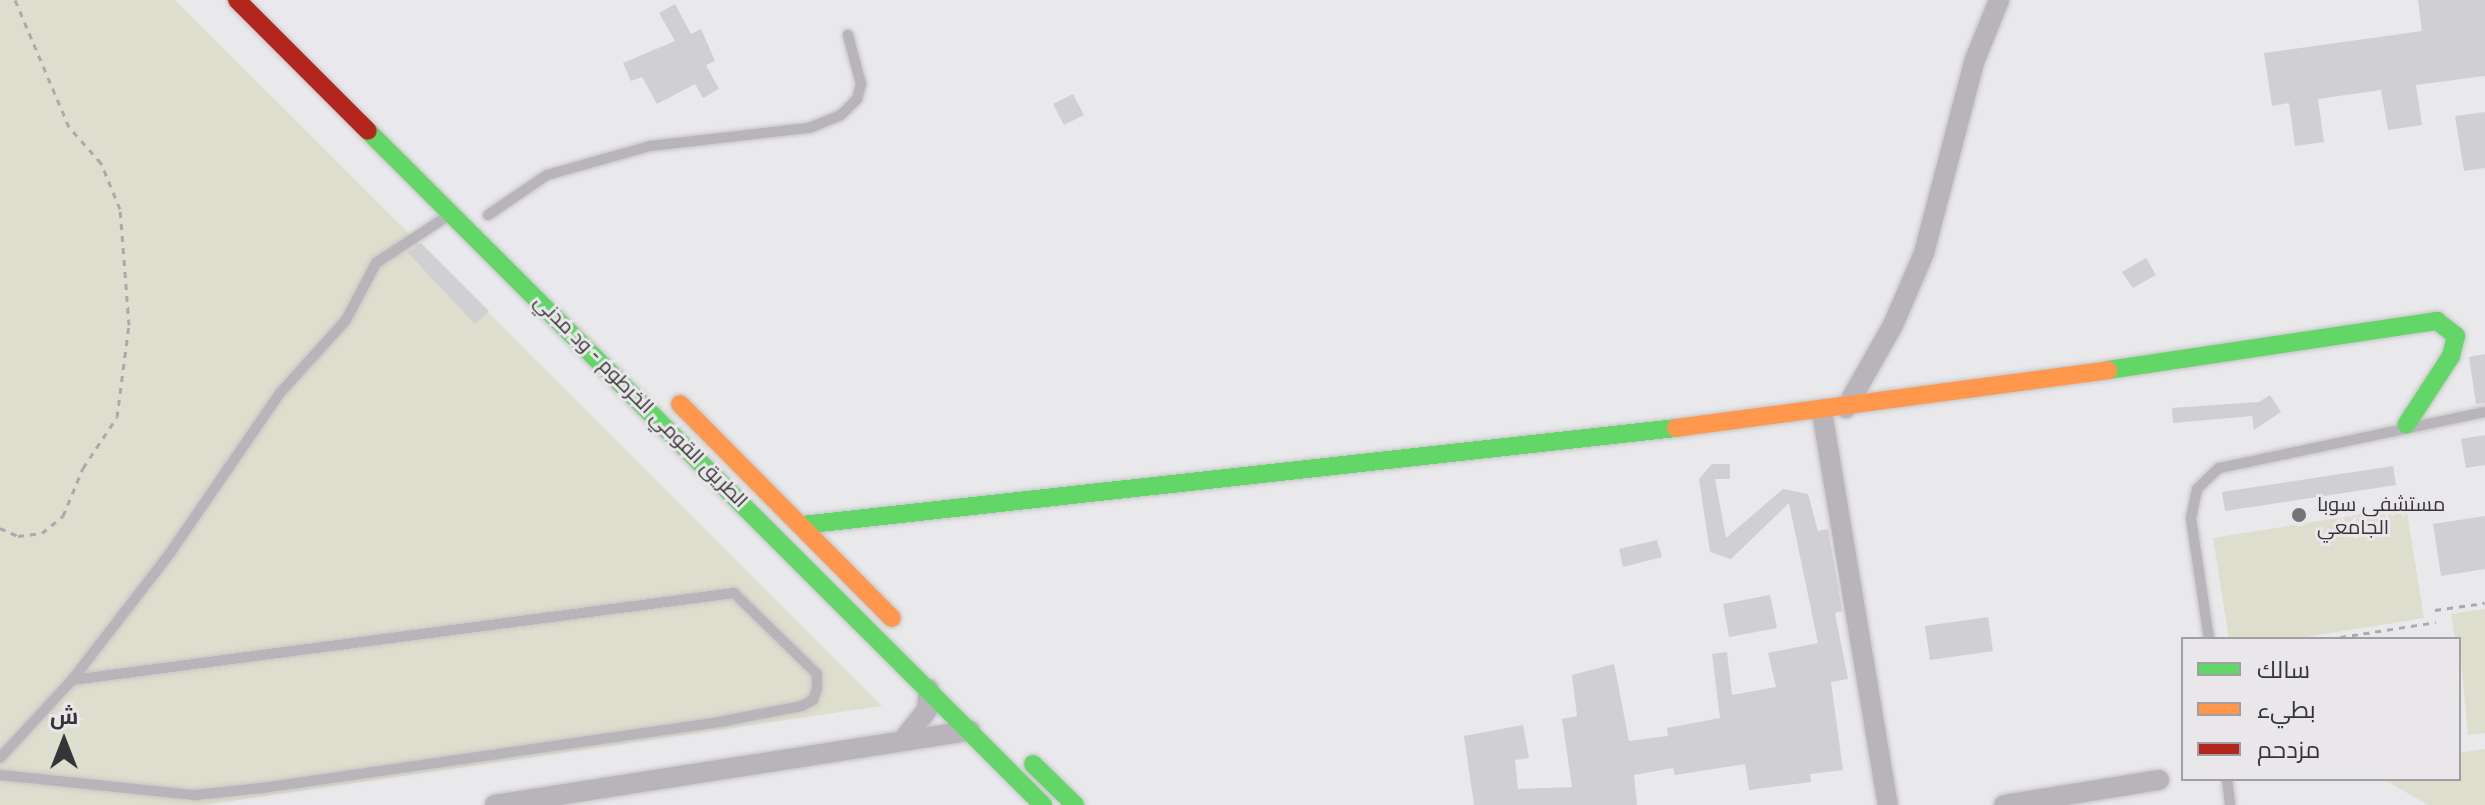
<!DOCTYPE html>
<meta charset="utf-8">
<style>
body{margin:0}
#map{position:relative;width:2485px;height:805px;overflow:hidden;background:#e9e8ea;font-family:"Fira Sans",Cairo,sans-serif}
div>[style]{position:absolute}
.green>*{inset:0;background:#dddecd}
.building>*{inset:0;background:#d0cfd1}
.path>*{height:3px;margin-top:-1.5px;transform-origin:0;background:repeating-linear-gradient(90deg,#aca9ad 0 6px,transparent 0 12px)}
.roads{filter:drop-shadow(0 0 2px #c5c4c6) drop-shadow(0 0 2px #c5c4c6)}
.lane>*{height:10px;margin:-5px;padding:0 5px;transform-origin:5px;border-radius:5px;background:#b8b4ba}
.street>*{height:20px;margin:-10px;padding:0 10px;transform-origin:10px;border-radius:10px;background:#b8b4ba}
.fast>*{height:18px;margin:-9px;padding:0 9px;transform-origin:9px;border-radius:9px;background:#63d668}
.slow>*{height:18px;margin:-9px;padding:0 9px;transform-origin:9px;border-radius:9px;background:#ff974d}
.jam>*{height:18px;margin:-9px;padding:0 9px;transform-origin:9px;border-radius:9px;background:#b3261e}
.dots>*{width:22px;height:22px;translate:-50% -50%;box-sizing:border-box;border:4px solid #eae7eb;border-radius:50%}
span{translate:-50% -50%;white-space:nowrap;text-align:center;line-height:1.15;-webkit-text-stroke:6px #eae7eb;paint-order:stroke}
.street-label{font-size:20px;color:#353436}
.poi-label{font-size:20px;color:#353436}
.left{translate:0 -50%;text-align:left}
.legend{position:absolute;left:2181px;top:637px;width:280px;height:144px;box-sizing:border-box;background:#eae7eb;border:2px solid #a29fa3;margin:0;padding:10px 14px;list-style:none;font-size:24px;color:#353436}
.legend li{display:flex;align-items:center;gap:16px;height:40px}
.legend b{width:40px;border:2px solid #a29fa3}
.north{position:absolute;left:24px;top:701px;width:80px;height:80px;-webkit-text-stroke:6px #eae7eb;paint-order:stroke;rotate:0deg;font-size:22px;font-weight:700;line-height:32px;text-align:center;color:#353436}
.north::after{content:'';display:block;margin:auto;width:28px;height:36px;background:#353436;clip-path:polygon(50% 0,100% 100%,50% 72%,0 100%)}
</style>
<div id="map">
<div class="green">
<div style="clip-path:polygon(0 0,175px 0,882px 706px,205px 805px,0 805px)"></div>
<div style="clip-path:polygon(2406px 507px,2424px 618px,2293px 639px,2229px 639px,2213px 538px)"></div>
<div style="clip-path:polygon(2485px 609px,2485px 733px,2468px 735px,2459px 639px,2455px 639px,2451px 614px)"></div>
<div style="clip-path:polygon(2485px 749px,2485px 805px,2428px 805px,2383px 779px,2459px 779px,2459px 753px)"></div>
</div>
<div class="building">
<div style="clip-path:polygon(2418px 0,2485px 0,2485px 76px,2416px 85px,2422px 125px,2388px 130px,2381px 90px,2318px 99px,2324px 142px,2295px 146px,2289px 103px,2272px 106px,2264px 53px,2422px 31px)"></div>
<div style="clip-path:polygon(675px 4px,691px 34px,701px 29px,715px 61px,706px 65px,719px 89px,703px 98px,695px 84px,657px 104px,642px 77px,631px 81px,623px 63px,675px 41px,659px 13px)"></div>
<div style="clip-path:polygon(1073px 94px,1084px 115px,1064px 125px,1053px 104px)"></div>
<div style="clip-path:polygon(2485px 112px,2485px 168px,2464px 171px,2455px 116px)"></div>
<div style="clip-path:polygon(421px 243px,489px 311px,475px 324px,408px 253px)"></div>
<div style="clip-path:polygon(2146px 258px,2156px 275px,2133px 288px,2122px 272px)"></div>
<div style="clip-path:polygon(2485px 354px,2485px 403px,2476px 404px,2469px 357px)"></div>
<div style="clip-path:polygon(2270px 395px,2281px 412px,2254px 430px,2252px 416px,2173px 423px,2172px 408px,2259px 402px)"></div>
<div style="clip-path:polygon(2485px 435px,2485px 465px,2466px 468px,2461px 439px)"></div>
<div style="clip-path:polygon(1712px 464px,1730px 464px,1730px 479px,1715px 479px,1726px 538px,1783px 489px,1808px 494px,1818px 531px,1828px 529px,1842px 611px,1835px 613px,1848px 679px,1831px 682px,1843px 770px,1810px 774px,1811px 782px,1749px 790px,1745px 764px,1675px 775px,1673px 768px,1634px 775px,1637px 805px,1474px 805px,1464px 736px,1523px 725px,1529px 758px,1515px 760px,1518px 789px,1572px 787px,1562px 719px,1577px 716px,1572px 675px,1614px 664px,1629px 741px,1668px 736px,1667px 728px,1720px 718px,1712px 654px,1727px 652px,1732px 695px,1776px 687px,1768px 653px,1818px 643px,1789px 503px,1731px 559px,1710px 552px,1699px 479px)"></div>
<div style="clip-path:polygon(2393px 466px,2396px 485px,2225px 511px,2222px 492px)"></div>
<div style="clip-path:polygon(2485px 516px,2485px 569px,2441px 576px,2433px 524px)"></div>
<div style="clip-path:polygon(1657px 540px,1662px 557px,1623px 567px,1619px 549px)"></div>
<div style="clip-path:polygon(1770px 595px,1777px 628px,1729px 637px,1723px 604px)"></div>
<div style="clip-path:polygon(1988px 617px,1993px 651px,1930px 660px,1925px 626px)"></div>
</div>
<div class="path">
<div style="left:0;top:528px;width:20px;rotate:24deg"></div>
<div style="left:18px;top:536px;width:24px;rotate:-7deg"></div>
<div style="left:42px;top:533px;width:27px;rotate:-39deg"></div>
<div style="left:63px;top:516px;width:52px;rotate:-67.4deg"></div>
<div style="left:83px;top:468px;width:61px;rotate:-56.3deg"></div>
<div style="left:117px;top:417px;width:93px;rotate:-82.6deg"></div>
<div style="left:129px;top:325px;width:116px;rotate:-94.4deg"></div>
<div style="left:120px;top:209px;width:50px;rotate:-112.4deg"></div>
<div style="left:101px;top:163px;width:48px;rotate:-131.6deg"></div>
<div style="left:69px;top:127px;width:138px;rotate:-113deg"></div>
<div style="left:2435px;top:610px;width:50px;rotate:-8deg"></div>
<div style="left:2328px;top:639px;width:109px;rotate:-8.9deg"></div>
</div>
<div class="roads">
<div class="lane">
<div style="left:488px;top:215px;width:71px;rotate:-34.1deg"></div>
<div style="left:547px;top:175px;width:107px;rotate:-15.7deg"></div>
<div style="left:650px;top:146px;width:160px;rotate:-6.5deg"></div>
<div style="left:809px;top:128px;width:35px;rotate:-22deg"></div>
<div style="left:841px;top:115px;width:23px;rotate:-45deg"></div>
<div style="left:857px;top:99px;width:16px;rotate:-75deg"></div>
<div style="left:861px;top:84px;width:51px;rotate:-104.9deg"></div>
<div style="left:2209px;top:639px;width:122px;rotate:-98.5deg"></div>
<div style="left:2191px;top:518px;width:30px;rotate:-78deg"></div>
<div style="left:2197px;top:489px;width:30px;rotate:-44deg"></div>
<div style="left:2219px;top:468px;width:272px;rotate:-11.9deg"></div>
<div style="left:0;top:758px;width:106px;rotate:-47.3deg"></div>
<div style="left:72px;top:680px;width:160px;rotate:-52.3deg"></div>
<div style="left:170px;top:553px;width:194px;rotate:-55.5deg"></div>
<div style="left:280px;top:393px;width:98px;rotate:-47.9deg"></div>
<div style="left:346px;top:320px;width:64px;rotate:-62.2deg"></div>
<div style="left:376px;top:263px;width:84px;rotate:-33.3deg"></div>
<div style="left:0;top:775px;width:196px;rotate:5.9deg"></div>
<div style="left:195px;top:795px;width:67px;rotate:-6deg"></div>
<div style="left:262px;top:788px;width:462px;rotate:-8.2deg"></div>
<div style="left:719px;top:722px;width:85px;rotate:-10.9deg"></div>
<div style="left:802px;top:706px;width:13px;rotate:-29deg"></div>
<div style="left:813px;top:700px;width:12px;rotate:-70deg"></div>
<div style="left:817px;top:689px;width:15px;rotate:-90deg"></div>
<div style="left:817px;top:674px;width:116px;rotate:-135.7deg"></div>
<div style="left:734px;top:593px;width:668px;rotate:172.51deg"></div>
<div style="left:2227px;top:779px;width:26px;rotate:83deg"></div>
</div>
<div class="street">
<div style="left:1846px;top:408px;width:95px;rotate:-60.5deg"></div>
<div style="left:1893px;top:325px;width:78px;rotate:-66.7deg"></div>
<div style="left:1924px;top:253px;width:197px;rotate:-75.3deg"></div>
<div style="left:1974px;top:62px;width:67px;rotate:-68deg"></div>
<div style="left:1822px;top:412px;width:399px;rotate:80.5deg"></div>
<div style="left:902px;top:741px;width:40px;rotate:-51deg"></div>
<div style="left:927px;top:710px;width:21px;rotate:-85deg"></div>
<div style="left:495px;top:805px;width:481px;rotate:-8.9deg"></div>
<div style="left:2004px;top:805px;width:157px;rotate:-9.2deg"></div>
</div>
<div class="fast">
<div style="left:368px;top:131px;width:954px;rotate:44.96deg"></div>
<div style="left:2108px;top:370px;width:333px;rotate:-8.5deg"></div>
<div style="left:2437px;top:321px;width:24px;rotate:38deg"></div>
<div style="left:2456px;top:336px;width:21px;rotate:104deg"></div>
<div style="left:2451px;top:356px;width:82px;rotate:123.1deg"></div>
<div style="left:802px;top:525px;width:879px;rotate:-6.33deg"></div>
<div style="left:1033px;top:764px;width:59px;rotate:44.3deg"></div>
</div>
<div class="slow">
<div style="left:680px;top:404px;width:301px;rotate:45.3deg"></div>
<div style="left:1676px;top:428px;width:436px;rotate:-7.6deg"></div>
</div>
<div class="jam">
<div style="left:237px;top:0;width:185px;rotate:45deg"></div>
</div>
</div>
<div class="dots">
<div style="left:2299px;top:515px;background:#747375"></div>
</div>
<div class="street-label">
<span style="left:641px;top:401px;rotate:45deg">الطريق القومي الخرطوم - ود مدني</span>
</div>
<div class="poi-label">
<span class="left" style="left:2317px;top:516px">مستشفى سوبا<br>الجامعي</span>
</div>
<ul class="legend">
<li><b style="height:10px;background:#63d668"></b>سالك</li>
<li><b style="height:10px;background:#ff974d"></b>بطيء</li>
<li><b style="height:10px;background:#b3261e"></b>مزدحم</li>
</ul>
<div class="north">ش</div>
</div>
